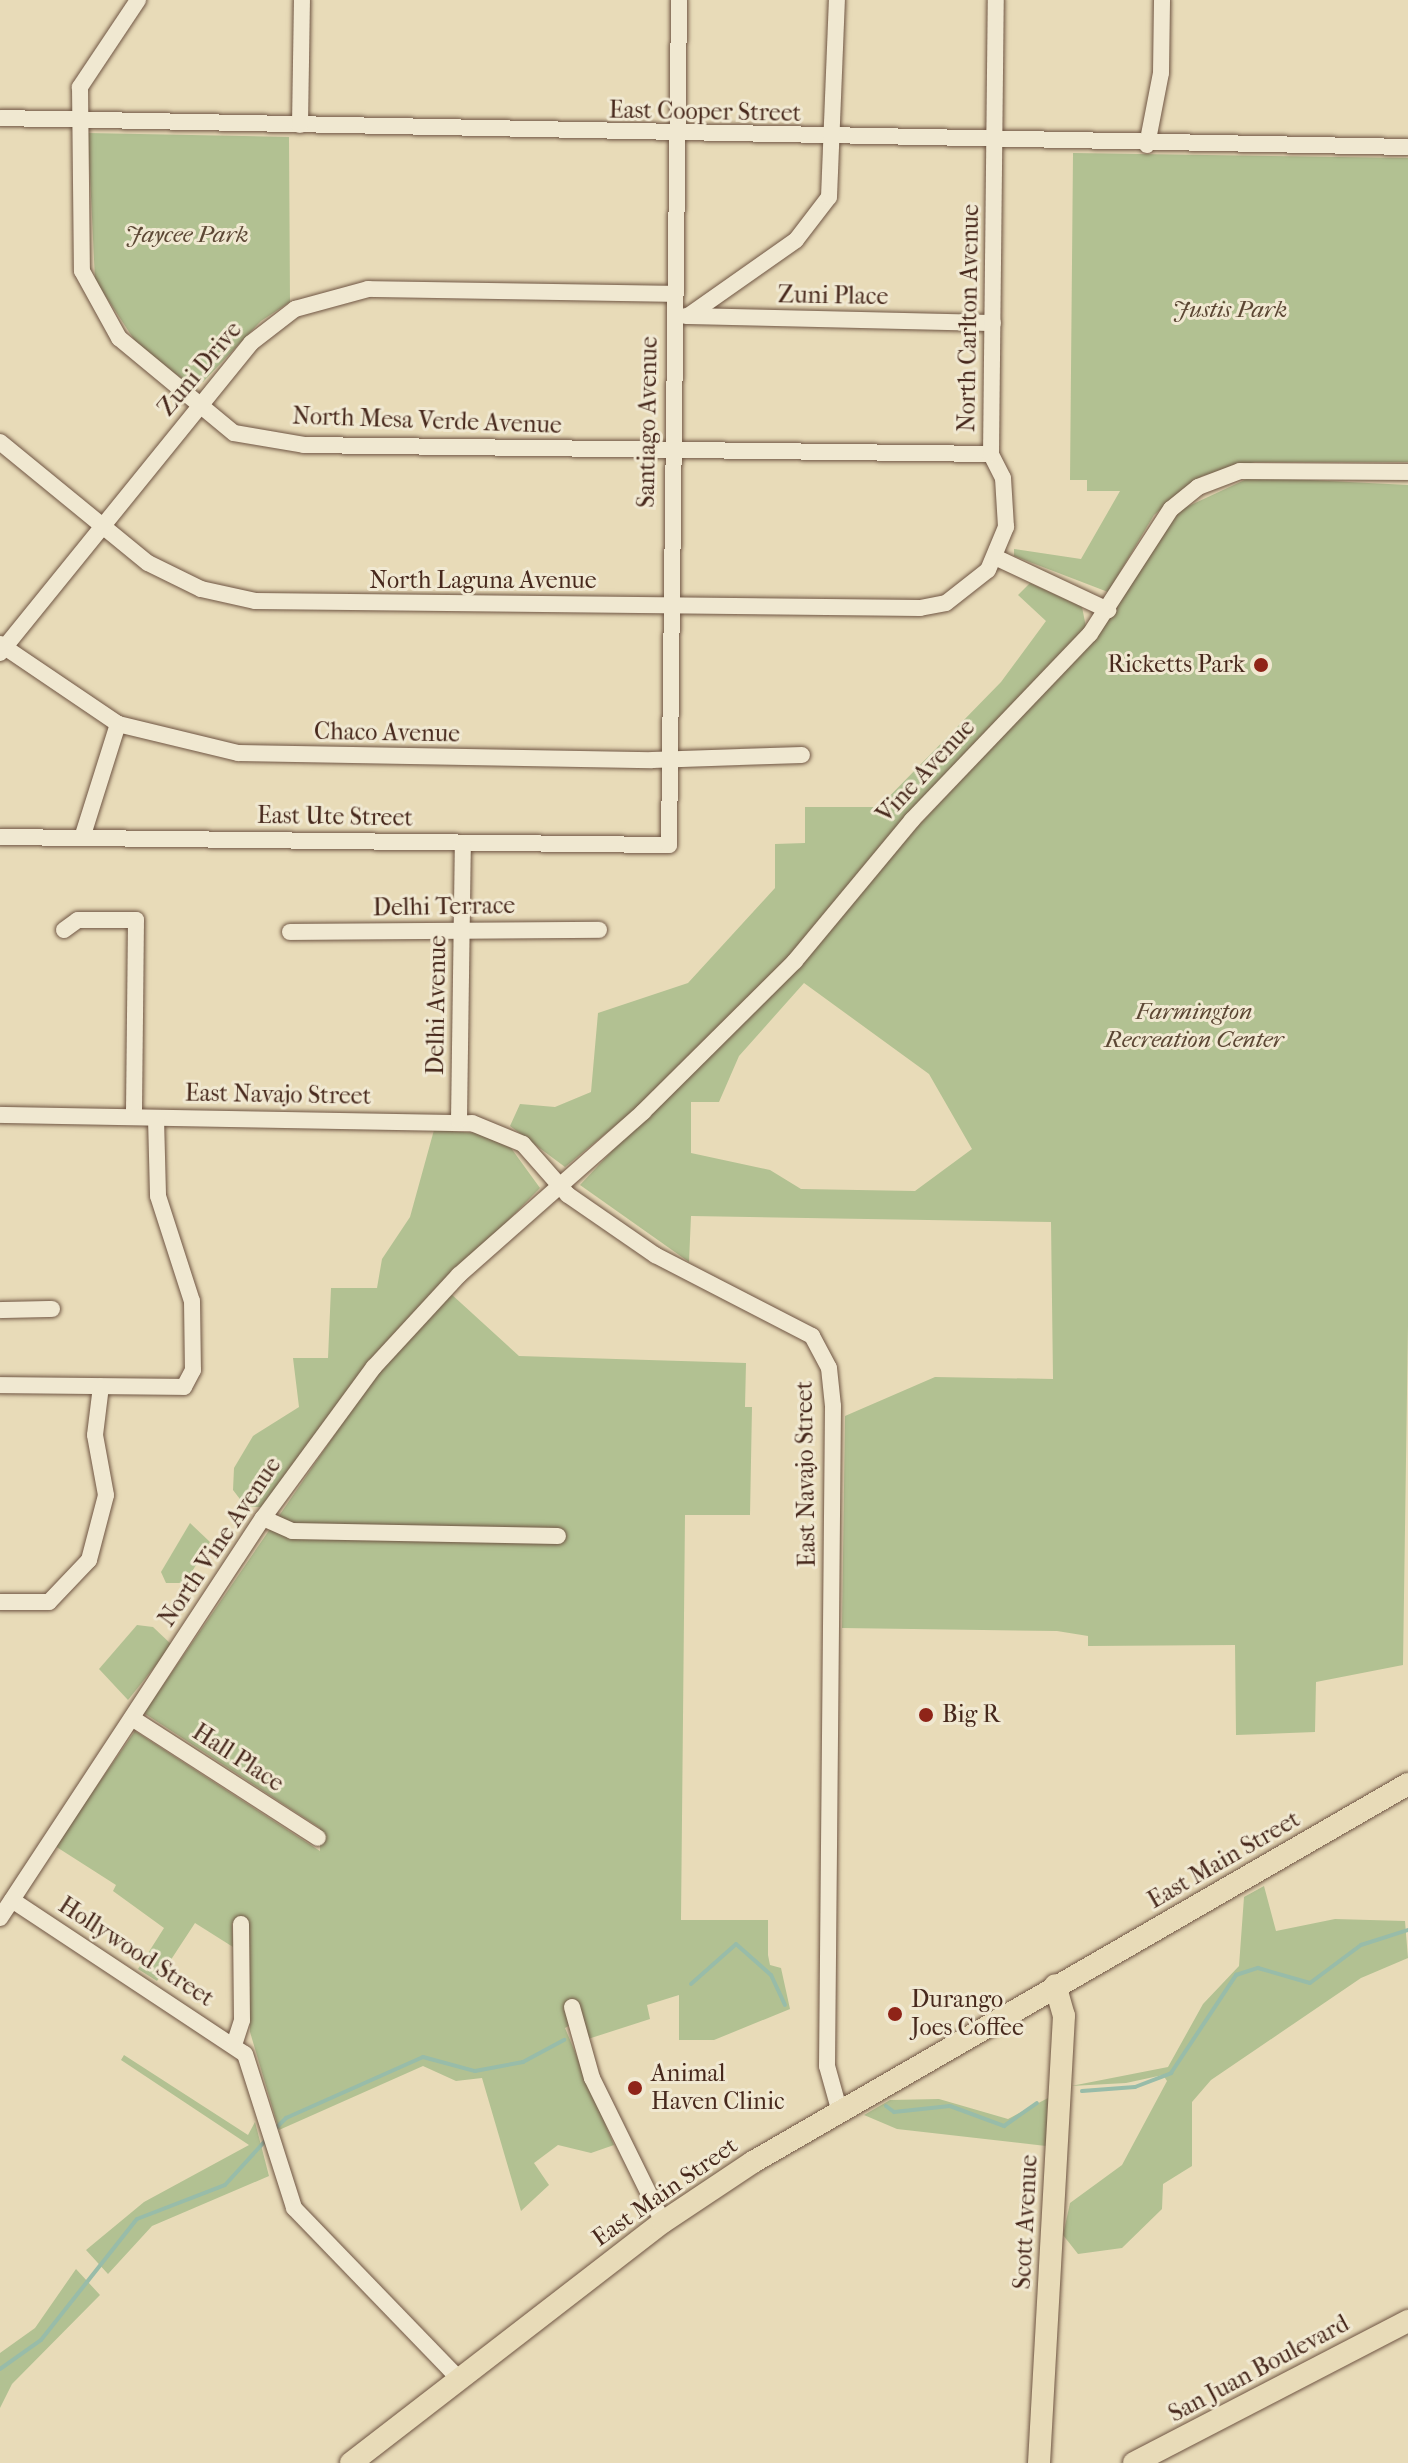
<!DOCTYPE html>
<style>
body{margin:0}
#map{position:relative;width:1408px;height:2463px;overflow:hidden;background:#e8dbb8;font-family:"IM FELL French Canon",serif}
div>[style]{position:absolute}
.green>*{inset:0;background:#b2c192}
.stream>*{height:4px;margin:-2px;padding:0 2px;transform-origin:2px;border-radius:2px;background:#98bca9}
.roads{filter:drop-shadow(0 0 2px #6f5543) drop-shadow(0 0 2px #6f5543)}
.minor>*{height:16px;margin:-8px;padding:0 8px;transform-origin:8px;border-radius:8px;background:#f0e8d1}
.major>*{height:22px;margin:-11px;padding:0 11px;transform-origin:11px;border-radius:11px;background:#e8dbb8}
.dots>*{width:22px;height:22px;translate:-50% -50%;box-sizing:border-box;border:4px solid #f0e8d1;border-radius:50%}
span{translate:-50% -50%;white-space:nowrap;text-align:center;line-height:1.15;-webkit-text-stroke:6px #f0e8d1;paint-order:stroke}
.street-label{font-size:24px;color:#47281c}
.park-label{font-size:24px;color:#5c4734;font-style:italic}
.poi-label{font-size:24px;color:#47281c}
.right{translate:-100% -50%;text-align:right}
.left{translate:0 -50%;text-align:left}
</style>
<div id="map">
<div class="green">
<div style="clip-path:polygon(88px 133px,289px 137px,290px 302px,261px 321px,203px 382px,188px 384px,135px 341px,95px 280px)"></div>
<div style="clip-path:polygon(1073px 153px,1408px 158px,1408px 462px,1255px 462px,1202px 476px,1154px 515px,1108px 592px,1014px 556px,1014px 549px,1081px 559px,1120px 491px,1087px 491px,1087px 480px,1070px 480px)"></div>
<div style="clip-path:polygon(evenodd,1251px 477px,1408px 485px,1408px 1325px,1403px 1665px,1316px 1682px,1315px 1732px,1236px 1735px,1235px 1645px,1088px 1646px,1088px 1636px,1057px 1631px,842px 1628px,845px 1416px,935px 1377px,1053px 1379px,1051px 1222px,691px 1216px,689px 1262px,580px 1185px,1097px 636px,1180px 510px,1251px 477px,804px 983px,929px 1074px,972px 1149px,915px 1191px,801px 1189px,770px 1170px,691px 1153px,691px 1102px,719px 1102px,739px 1056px,804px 983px)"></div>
<div style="clip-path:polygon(1030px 583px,1082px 607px,1086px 627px,789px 956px,638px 1107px,565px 1167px,510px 1126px,520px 1104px,555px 1107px,591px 1092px,598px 1013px,688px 983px,775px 888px,775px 844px,805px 843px,805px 807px,879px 807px,1001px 682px,1046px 621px,1018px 595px)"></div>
<div style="clip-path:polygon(434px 1130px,476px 1133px,511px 1148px,540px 1188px,378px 1353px,263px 1507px,246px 1507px,233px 1490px,234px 1468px,253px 1436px,299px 1407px,293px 1358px,328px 1358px,331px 1288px,377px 1288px,382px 1259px,410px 1217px)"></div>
<div style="clip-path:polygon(450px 1293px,519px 1356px,746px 1363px,745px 1407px,752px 1407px,750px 1515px,685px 1515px,681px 1920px,768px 1920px,768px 1955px,770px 1965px,781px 1968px,790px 2009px,714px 2040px,679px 2040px,679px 1995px,647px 2005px,650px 2019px,588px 2039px,577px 2021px,565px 2028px,614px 2145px,591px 2153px,558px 2145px,534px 2163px,549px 2185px,521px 2211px,482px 2078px,456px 2081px,423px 2066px,279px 2130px,250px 2032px,249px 1923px,232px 1923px,233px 1947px,195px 1923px,157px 1981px,138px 1969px,164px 1928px,113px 1891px,116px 1885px,55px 1846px,135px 1731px,320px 1851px,320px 1828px,144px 1713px,372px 1380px)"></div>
<div style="clip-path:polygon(190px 1523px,210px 1542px,185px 1583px,166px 1583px,161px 1572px)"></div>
<div style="clip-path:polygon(137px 1625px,153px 1627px,172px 1645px,128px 1700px,99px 1669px)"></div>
<div style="clip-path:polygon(1264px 1886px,1276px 1931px,1335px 1919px,1405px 1921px,1408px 1958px,1361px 1978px,1211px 2080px,1192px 2102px,1192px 2166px,1163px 2184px,1162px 2209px,1122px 2248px,1078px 2254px,1063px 2235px,1070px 2203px,1122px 2165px,1167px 2081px,1163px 2075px,1126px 2083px,1071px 2086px,1168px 2067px,1203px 2004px,1239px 1966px,1244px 1897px)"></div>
<div style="clip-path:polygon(124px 2055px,248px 2135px,255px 2122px,269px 2176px,152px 2226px,108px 2274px,86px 2250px,144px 2202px,249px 2145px,121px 2060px)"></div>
<div style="clip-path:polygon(1048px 2098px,1046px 2146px,897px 2129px,864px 2115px,890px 2100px,939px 2099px,1008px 2119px)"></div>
<div style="clip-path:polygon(76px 2269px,100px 2295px,12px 2384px,0 2408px,0 2353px,35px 2328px)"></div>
</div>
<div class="stream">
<div style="left:691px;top:1984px;width:60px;rotate:-41.6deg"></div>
<div style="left:736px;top:1944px;width:47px;rotate:41.5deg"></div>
<div style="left:771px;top:1975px;width:33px;rotate:65deg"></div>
<div style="left:1082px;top:2091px;width:53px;rotate:-4.3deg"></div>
<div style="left:1135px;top:2087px;width:39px;rotate:-21deg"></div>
<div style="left:1171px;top:2073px;width:118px;rotate:-56.4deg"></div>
<div style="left:1236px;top:1975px;width:23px;rotate:-18deg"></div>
<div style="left:1258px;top:1968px;width:54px;rotate:16.1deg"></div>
<div style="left:1310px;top:1983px;width:64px;rotate:-36.7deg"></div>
<div style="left:1361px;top:1945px;width:49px;rotate:-17.7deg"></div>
<div style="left:886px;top:2106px;width:10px;rotate:37deg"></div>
<div style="left:894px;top:2112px;width:56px;rotate:-6.1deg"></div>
<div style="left:950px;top:2106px;width:58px;rotate:20.3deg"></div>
<div style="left:1004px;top:2126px;width:40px;rotate:-34.9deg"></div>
<div style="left:274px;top:2130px;width:17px;rotate:-45deg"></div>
<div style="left:286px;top:2118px;width:150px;rotate:-24deg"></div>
<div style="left:423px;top:2057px;width:54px;rotate:15.1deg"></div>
<div style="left:475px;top:2071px;width:49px;rotate:-10.6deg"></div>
<div style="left:523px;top:2062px;width:47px;rotate:-28.2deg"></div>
<div style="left:0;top:2369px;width:50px;rotate:-35.3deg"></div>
<div style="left:41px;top:2340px;width:154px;rotate:-51.6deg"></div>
<div style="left:137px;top:2219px;width:94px;rotate:-21.1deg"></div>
<div style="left:225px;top:2185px;width:61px;rotate:-47.7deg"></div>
</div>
<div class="roads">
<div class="minor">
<div style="left:138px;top:0;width:105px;rotate:123.7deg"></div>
<div style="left:80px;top:87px;width:184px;rotate:89.4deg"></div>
<div style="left:82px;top:271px;width:77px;rotate:61.1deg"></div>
<div style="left:119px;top:338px;width:149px;rotate:39.6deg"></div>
<div style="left:234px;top:433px;width:71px;rotate:9.7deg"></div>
<div style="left:304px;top:445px;width:687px;rotate:0.75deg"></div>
<div style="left:0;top:118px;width:1408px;rotate:1.18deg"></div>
<div style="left:300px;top:125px;width:125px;rotate:-89.1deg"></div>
<div style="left:1147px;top:145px;width:73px;rotate:-79deg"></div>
<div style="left:1161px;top:73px;width:73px;rotate:-89.2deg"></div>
<div style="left:686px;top:316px;width:307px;rotate:1.3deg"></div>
<div style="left:688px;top:316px;width:132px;rotate:-35.1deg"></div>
<div style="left:796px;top:240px;width:54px;rotate:-52.5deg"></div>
<div style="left:829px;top:197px;width:197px;rotate:-87.7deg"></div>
<div style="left:0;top:442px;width:191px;rotate:39.3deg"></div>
<div style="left:148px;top:563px;width:59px;rotate:26.1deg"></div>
<div style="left:201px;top:589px;width:55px;rotate:12.5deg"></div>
<div style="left:255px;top:601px;width:665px;rotate:0.6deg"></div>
<div style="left:920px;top:608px;width:26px;rotate:-11deg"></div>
<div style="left:946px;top:603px;width:53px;rotate:-38.2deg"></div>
<div style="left:988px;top:570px;width:47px;rotate:-67.3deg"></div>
<div style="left:1006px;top:527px;width:49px;rotate:-93.5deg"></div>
<div style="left:1003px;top:478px;width:27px;rotate:-117deg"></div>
<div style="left:991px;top:454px;width:454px;rotate:-89.4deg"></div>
<div style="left:997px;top:558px;width:123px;rotate:25.1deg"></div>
<div style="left:0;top:644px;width:143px;rotate:34.1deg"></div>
<div style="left:118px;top:724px;width:123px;rotate:13.6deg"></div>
<div style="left:238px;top:753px;width:414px;rotate:1deg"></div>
<div style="left:652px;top:760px;width:150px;rotate:-1.9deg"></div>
<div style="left:0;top:653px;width:399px;rotate:-51deg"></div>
<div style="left:251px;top:343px;width:56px;rotate:-37.7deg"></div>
<div style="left:295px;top:309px;width:76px;rotate:-15.3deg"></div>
<div style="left:368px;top:289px;width:306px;rotate:0.9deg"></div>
<div style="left:0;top:837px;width:669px;rotate:0.69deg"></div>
<div style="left:669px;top:845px;width:845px;rotate:-89.32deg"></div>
<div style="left:82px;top:838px;width:120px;rotate:-72.5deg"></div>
<div style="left:64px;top:930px;width:17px;rotate:-36deg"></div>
<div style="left:78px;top:920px;width:58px"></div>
<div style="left:136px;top:920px;width:197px;rotate:90.6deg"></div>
<div style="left:290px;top:932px;width:309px;rotate:-0.4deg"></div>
<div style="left:0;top:1115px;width:472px;rotate:1deg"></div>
<div style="left:472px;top:1123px;width:55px;rotate:22.4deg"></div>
<div style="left:523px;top:1144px;width:68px;rotate:48.6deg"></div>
<div style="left:568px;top:1195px;width:106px;rotate:34.6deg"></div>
<div style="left:655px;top:1255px;width:177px;rotate:27.3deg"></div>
<div style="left:812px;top:1336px;width:36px;rotate:62deg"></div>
<div style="left:829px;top:1368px;width:38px;rotate:84deg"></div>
<div style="left:833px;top:1406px;width:660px;rotate:90.52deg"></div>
<div style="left:827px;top:2066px;width:45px;rotate:74.4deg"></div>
<div style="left:156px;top:1118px;width:78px;rotate:88.5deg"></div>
<div style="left:158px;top:1196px;width:110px;rotate:72.1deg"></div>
<div style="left:192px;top:1301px;width:69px;rotate:89.2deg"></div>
<div style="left:193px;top:1370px;width:19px;rotate:118deg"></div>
<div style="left:459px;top:1120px;width:277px;rotate:-89.2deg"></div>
<div style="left:0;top:1310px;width:52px;rotate:-1.1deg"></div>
<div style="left:0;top:1385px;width:184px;rotate:0.6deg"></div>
<div style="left:263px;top:1518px;width:32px;rotate:24deg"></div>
<div style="left:292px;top:1531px;width:266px;rotate:1.1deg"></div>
<div style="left:0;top:1602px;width:49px"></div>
<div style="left:49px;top:1602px;width:58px;rotate:-46.4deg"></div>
<div style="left:89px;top:1560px;width:67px;rotate:-75.3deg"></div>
<div style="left:106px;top:1495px;width:61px;rotate:-100.4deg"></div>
<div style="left:95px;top:1435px;width:49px;rotate:-83deg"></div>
<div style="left:132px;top:1718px;width:221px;rotate:32.8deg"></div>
<div style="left:12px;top:1900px;width:279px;rotate:33.5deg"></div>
<div style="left:245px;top:2054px;width:162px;rotate:72.3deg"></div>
<div style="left:294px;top:2208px;width:235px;rotate:46deg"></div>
<div style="left:0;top:1918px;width:479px;rotate:-56.7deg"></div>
<div style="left:263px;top:1518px;width:187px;rotate:-53.7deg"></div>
<div style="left:374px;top:1367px;width:125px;rotate:-47.3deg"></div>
<div style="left:459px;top:1275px;width:246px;rotate:-41.5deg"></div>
<div style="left:643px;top:1112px;width:214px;rotate:-44.8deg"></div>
<div style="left:795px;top:961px;width:183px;rotate:-50.3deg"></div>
<div style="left:912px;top:820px;width:257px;rotate:-46.3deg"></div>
<div style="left:1090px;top:634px;width:149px;rotate:-57.1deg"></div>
<div style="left:1171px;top:509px;width:35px;rotate:-39deg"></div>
<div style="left:1198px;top:487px;width:45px;rotate:-20.9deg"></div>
<div style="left:1240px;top:471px;width:168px;rotate:0.3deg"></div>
<div style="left:572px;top:2007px;width:74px;rotate:74.3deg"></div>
<div style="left:592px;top:2078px;width:161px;rotate:63.8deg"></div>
<div style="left:234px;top:2045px;width:26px;rotate:-72deg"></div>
<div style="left:242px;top:2020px;width:96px;rotate:-90.6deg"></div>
</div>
<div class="major">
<div style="left:351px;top:2463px;width:394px;rotate:-37.7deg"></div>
<div style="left:663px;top:2222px;width:108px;rotate:-33.7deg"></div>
<div style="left:753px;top:2162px;width:756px;rotate:-29.99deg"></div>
<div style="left:1039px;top:2463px;width:448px;rotate:-86.8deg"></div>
<div style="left:1064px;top:2016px;width:32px;rotate:-106deg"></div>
<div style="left:1134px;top:2463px;width:309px;rotate:-27.4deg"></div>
</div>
</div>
<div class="dots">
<div style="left:1261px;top:665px;background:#8f2418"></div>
<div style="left:926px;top:1715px;background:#8f2418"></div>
<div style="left:895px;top:2014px;background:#8f2418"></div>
<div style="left:635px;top:2088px;background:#8f2418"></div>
</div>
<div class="street-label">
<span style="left:705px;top:112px;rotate:1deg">East Cooper Street</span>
<span style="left:833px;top:296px;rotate:1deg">Zuni Place</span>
<span style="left:969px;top:318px;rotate:-89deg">North Carlton Avenue</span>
<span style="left:200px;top:369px;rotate:-50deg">Zuni Drive</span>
<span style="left:427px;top:421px;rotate:2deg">North Mesa Verde Avenue</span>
<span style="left:648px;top:422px;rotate:-89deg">Santiago Avenue</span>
<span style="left:483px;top:581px">North Laguna Avenue</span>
<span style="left:387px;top:733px;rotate:1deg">Chaco Avenue</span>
<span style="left:926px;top:771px;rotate:-47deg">Vine Avenue</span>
<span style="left:335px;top:817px;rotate:1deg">East Ute Street</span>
<span style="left:444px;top:907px;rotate:-1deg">Delhi Terrace</span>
<span style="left:437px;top:1005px;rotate:-89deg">Delhi Avenue</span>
<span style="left:278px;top:1095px;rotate:1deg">East Navajo Street</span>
<span style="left:806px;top:1474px;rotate:-91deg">East Navajo Street</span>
<span style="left:220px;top:1542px;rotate:-56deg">North Vine Avenue</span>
<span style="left:238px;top:1758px;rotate:33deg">Hall Place</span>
<span style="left:1224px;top:1860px;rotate:-30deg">East Main Street</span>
<span style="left:136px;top:1952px;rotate:33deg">Hollywood Street</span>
<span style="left:665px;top:2192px;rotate:-35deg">East Main Street</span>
<span style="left:1026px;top:2222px;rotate:-87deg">Scott Avenue</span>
<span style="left:1259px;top:2369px;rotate:-28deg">San Juan Boulevard</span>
</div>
<div class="park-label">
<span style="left:187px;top:235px">Jaycee Park</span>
<span style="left:1230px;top:310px">Justis Park</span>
<span style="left:1194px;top:1026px">Farmington<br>Recreation Center</span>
</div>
<div class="poi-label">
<span class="right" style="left:1245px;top:665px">Ricketts Park</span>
<span class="left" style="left:942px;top:1715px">Big R</span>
<span class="left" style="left:911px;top:2014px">Durango<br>Joes Coffee</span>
<span class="left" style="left:651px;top:2088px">Animal<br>Haven Clinic</span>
</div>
</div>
